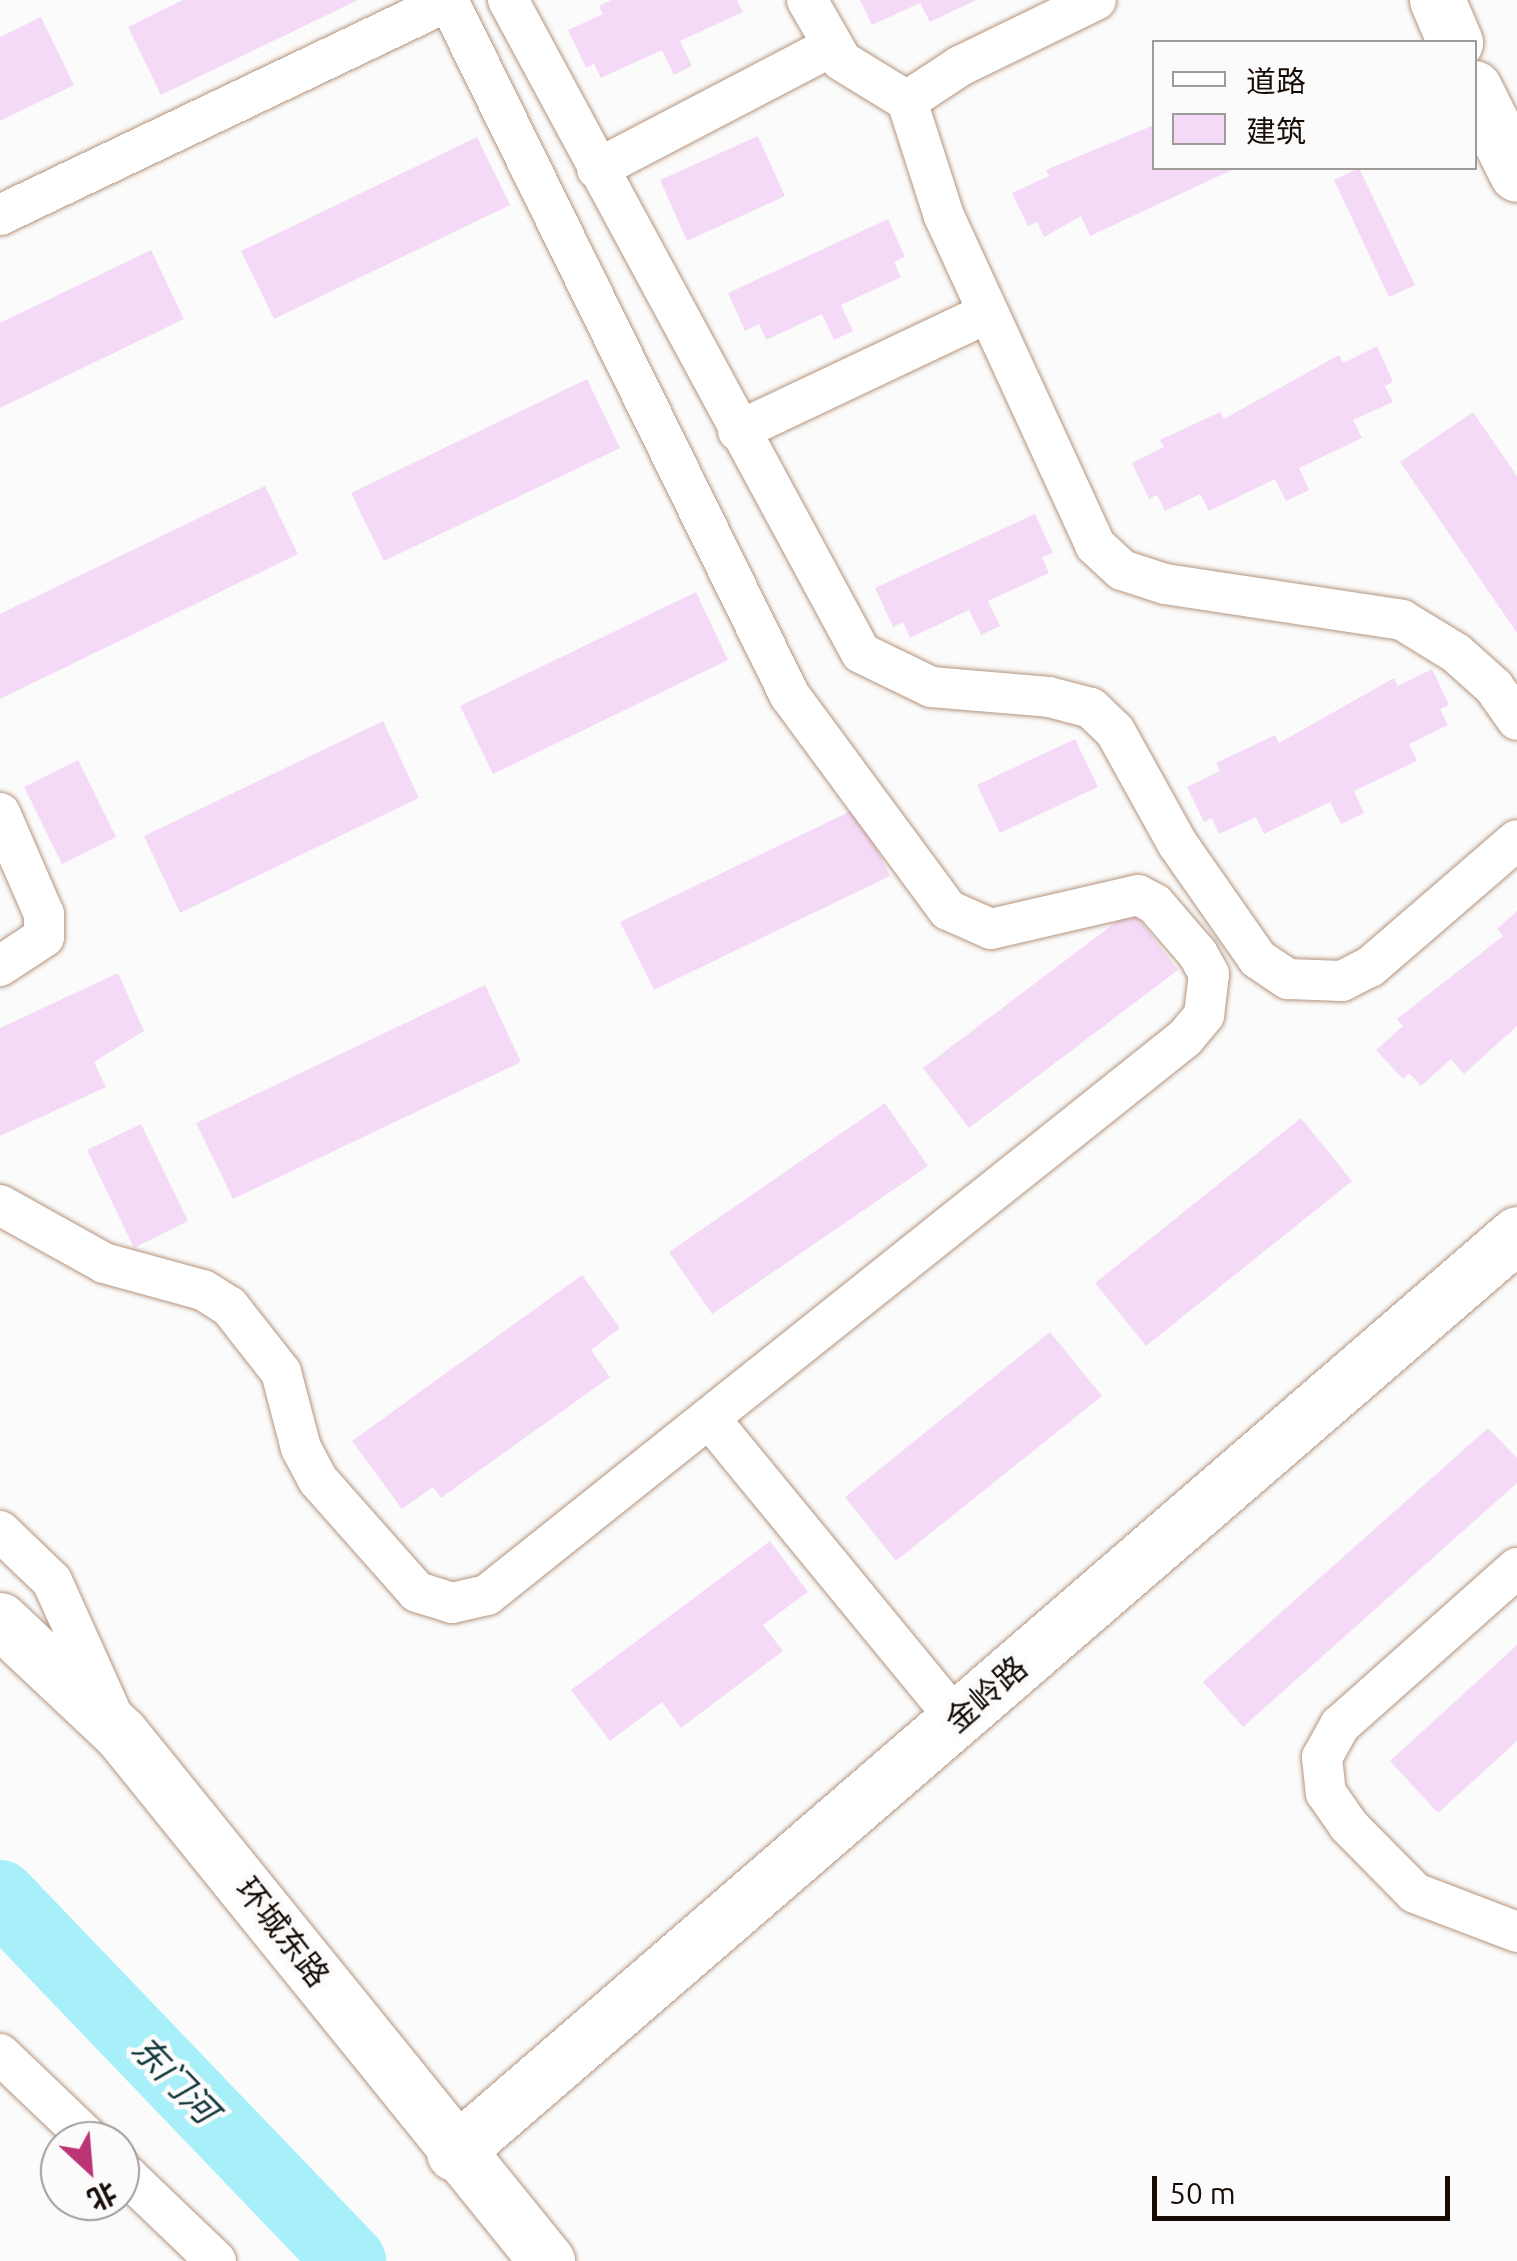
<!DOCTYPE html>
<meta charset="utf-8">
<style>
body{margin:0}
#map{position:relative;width:1517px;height:2261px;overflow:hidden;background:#fbfbfb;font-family:Ubuntu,"Noto Sans SC",sans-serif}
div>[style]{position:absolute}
.river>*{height:72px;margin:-36px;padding:0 36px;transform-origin:36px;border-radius:36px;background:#a8f0f9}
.building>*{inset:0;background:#f5daf8}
.roads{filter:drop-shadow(0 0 2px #b4957e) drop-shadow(0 0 2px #b4957e)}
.street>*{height:40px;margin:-20px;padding:0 20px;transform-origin:20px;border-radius:20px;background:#fff}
.secondary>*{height:55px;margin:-27.5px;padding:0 27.5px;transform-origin:27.5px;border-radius:27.5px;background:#fff}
span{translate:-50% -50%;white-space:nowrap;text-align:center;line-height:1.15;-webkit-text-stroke:9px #fbfbfb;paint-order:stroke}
.street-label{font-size:32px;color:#170c05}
.water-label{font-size:35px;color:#13373b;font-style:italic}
.legend{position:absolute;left:1152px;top:40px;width:325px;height:130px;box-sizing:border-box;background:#fbfbfb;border:2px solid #a09b99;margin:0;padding:12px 18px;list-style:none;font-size:30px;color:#170c05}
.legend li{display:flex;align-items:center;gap:20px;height:50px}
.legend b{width:50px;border:2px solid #a09b99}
.north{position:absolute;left:40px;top:2121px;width:100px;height:100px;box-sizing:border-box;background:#fbfbfb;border:2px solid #a09b99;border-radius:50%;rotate:154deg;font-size:28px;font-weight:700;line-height:40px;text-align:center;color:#170c05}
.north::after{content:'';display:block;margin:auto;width:35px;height:45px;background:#ba3476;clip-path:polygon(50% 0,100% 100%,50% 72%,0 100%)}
.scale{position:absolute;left:1152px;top:2176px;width:298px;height:45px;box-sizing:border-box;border:5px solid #170c05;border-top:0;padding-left:12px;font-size:30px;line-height:35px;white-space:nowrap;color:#170c05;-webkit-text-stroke:8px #fbfbfb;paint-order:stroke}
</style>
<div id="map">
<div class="river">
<div style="left:0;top:1896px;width:506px;rotate:46.2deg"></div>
</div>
<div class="building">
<div style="clip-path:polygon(183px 0,358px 0,161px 95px,128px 27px)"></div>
<div style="clip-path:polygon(611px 0,737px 0,743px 12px,680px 41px,692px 66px,674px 75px,662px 50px,601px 78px,594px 64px,586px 68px,568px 30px,603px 14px,599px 6px)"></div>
<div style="clip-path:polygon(860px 0,976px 0,930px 22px,920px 3px,872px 25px)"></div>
<div style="clip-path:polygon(41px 17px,74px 85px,0 121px,0 37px)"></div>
<div style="clip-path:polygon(1154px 125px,1154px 168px,1236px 168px,1090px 236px,1081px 216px,1044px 237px,1037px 222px,1028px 226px,1012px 193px,1049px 176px,1046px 170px)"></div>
<div style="clip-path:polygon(758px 136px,785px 196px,687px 241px,660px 180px)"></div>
<div style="clip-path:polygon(477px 137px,510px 205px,274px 319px,241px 251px)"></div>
<div style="clip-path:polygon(1359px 168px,1415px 285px,1389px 297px,1334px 180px)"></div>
<div style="clip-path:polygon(888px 219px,905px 257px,894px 262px,901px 277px,841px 305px,853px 331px,834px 340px,822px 314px,766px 340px,759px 324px,745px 331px,728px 293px)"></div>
<div style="clip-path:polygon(151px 250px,184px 319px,0 408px,0 323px)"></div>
<div style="clip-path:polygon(1377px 346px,1393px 382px,1385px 386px,1393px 402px,1353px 420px,1362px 438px,1299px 468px,1309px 490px,1286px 501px,1275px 479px,1209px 511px,1200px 494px,1165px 511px,1157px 495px,1149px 499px,1132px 463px,1164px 447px,1160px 440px,1220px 412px,1224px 419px,1339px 355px,1343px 363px)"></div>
<div style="clip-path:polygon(587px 379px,620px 448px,384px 561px,351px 493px)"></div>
<div style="clip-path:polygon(1473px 412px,1517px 476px,1517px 633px,1400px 462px)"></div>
<div style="clip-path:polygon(265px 486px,298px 554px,0 699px,0 614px)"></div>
<div style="clip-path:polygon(1035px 514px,1053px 553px,1042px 557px,1049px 573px,988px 601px,1000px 626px,981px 635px,969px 610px,910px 638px,903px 622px,893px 627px,875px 588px)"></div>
<div style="clip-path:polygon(696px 592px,728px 660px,493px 774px,460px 706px)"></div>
<div style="clip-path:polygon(1432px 669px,1449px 705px,1440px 709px,1448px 725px,1409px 744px,1417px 761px,1354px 791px,1364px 813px,1341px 824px,1330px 802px,1264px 834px,1256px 817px,1219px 834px,1212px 818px,1204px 822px,1187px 787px,1220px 771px,1216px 763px,1275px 735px,1279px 743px,1394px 678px,1398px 686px)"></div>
<div style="clip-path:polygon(383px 721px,419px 798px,180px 913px,144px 836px)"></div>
<div style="clip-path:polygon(1075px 739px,1098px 787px,1000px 833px,977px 785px)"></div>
<div style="clip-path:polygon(78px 760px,116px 837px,62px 864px,24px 787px)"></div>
<div style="clip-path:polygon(857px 808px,890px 876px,654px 990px,620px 922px)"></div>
<div style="clip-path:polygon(1132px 910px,1178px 970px,969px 1128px,923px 1068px)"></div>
<div style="clip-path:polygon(1517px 911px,1517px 1026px,1464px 1074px,1451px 1059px,1421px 1086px,1409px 1073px,1403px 1079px,1376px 1050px,1403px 1026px,1397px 1019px,1503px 936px,1497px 929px)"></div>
<div style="clip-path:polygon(118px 973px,144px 1031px,94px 1062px,106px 1087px,0 1136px,0 1028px)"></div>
<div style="clip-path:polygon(485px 985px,521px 1062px,233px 1199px,196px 1123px)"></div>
<div style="clip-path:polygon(885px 1103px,928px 1166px,712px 1314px,669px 1252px)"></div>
<div style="clip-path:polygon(1301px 1118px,1352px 1181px,1146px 1346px,1095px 1283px)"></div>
<div style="clip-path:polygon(141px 1124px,188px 1221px,134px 1248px,87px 1150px)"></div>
<div style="clip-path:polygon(582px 1275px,620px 1328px,591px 1350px,610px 1377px,441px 1498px,433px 1487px,402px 1509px,352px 1441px)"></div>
<div style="clip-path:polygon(1050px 1332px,1102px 1396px,896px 1561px,845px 1497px)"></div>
<div style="clip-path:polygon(1488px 1428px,1517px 1458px,1517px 1483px,1243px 1727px,1203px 1682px)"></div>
<div style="clip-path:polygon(770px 1541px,808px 1592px,763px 1625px,783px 1651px,681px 1728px,662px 1702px,610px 1741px,571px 1690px)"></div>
<div style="clip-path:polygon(1517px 1645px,1517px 1741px,1438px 1813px,1390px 1761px)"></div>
</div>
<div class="roads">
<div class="street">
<div style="left:508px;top:0;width:742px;rotate:61.61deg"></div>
<div style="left:861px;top:653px;width:78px;rotate:25.9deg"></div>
<div style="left:931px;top:687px;width:118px;rotate:4.8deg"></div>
<div style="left:1049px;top:697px;width:43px;rotate:14.7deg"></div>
<div style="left:1091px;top:708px;width:33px;rotate:44deg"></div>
<div style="left:1115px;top:731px;width:128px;rotate:61deg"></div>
<div style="left:1177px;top:843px;width:141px;rotate:55.1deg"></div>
<div style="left:1258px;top:959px;width:36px;rotate:34deg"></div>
<div style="left:1288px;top:979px;width:54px;rotate:2.1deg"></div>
<div style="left:1342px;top:981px;width:31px;rotate:-27deg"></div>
<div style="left:1370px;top:967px;width:194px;rotate:-40.8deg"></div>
<div style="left:807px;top:0;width:70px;rotate:60.2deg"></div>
<div style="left:842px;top:61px;width:76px;rotate:31.6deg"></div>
<div style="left:907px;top:101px;width:121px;rotate:72.2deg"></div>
<div style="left:944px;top:216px;width:362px;rotate:65.3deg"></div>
<div style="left:1095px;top:545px;width:37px;rotate:43deg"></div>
<div style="left:1122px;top:570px;width:45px;rotate:18deg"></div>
<div style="left:1165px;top:584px;width:240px;rotate:8.6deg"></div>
<div style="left:1402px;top:620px;width:63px;rotate:31.4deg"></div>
<div style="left:1456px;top:653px;width:51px;rotate:41.8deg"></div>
<div style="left:1494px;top:687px;width:40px;rotate:55.1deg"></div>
<div style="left:907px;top:101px;width:64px;rotate:-33.4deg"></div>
<div style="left:960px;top:66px;width:151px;rotate:-25.9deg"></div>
<div style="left:597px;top:169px;width:263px;rotate:-27.6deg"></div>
<div style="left:0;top:215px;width:496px;rotate:-25.5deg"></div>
<div style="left:738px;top:431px;width:276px;rotate:-25.3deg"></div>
<div style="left:0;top:813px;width:110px;rotate:66.5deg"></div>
<div style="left:44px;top:914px;width:23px;rotate:90deg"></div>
<div style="left:44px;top:937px;width:53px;rotate:146.6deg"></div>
<div style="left:0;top:1205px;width:119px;rotate:29.1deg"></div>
<div style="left:104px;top:1263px;width:103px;rotate:15.3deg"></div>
<div style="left:203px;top:1290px;width:31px;rotate:32deg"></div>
<div style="left:229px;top:1306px;width:84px;rotate:51.8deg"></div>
<div style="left:281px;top:1372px;width:79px;rotate:75.3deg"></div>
<div style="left:301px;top:1448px;width:36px;rotate:62deg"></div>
<div style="left:318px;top:1480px;width:149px;rotate:48.5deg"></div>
<div style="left:417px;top:1592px;width:37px;rotate:17deg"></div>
<div style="left:452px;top:1603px;width:36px;rotate:-13deg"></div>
<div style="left:487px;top:1595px;width:893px;rotate:-38.59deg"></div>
<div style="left:1185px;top:1038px;width:30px;rotate:-50deg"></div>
<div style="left:1204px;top:1015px;width:41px;rotate:-83deg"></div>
<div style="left:1209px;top:974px;width:23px;rotate:-119deg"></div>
<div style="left:1198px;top:954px;width:66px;rotate:-130.7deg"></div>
<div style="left:1155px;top:904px;width:19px;rotate:-152deg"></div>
<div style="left:1138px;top:895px;width:151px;rotate:167deg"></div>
<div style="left:991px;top:929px;width:47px;rotate:-156.2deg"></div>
<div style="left:948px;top:910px;width:266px;rotate:-126.4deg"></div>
<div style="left:790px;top:696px;width:775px;rotate:-116.17deg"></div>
<div style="left:709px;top:1418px;width:389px;rotate:50.6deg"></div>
<div style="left:0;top:1531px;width:72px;rotate:43.9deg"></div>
<div style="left:52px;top:1581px;width:149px;rotate:65.8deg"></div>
<div style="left:1517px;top:1568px;width:237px;rotate:138.4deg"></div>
<div style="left:1340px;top:1725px;width:37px;rotate:119deg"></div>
<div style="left:1322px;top:1757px;width:36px;rotate:84deg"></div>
<div style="left:1326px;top:1793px;width:39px;rotate:55deg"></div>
<div style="left:1348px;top:1825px;width:95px;rotate:45.4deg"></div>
<div style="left:1415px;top:1893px;width:109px;rotate:20.9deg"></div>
<div style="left:0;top:2054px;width:126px;rotate:43.7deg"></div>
<div style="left:120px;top:2169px;width:133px;rotate:43.8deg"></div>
</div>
<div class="secondary">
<div style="left:1437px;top:0;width:46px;rotate:66.8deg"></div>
<div style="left:1474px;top:88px;width:96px;rotate:63.4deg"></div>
<div style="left:0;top:1620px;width:166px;rotate:43.3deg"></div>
<div style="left:121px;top:1734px;width:678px;rotate:51.05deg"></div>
<div style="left:454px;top:2153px;width:1405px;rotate:-40.84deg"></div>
</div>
</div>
<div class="street-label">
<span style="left:986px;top:1694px;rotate:-41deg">金岭路</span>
<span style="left:283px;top:1932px;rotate:52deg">环城东路</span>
</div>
<div class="water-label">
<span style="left:175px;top:2079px;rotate:46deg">东门河</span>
</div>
<ul class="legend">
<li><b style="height:12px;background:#fff"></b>道路</li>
<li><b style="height:28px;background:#f5daf8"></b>建筑</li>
</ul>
<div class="north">北</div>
<div class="scale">50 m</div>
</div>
